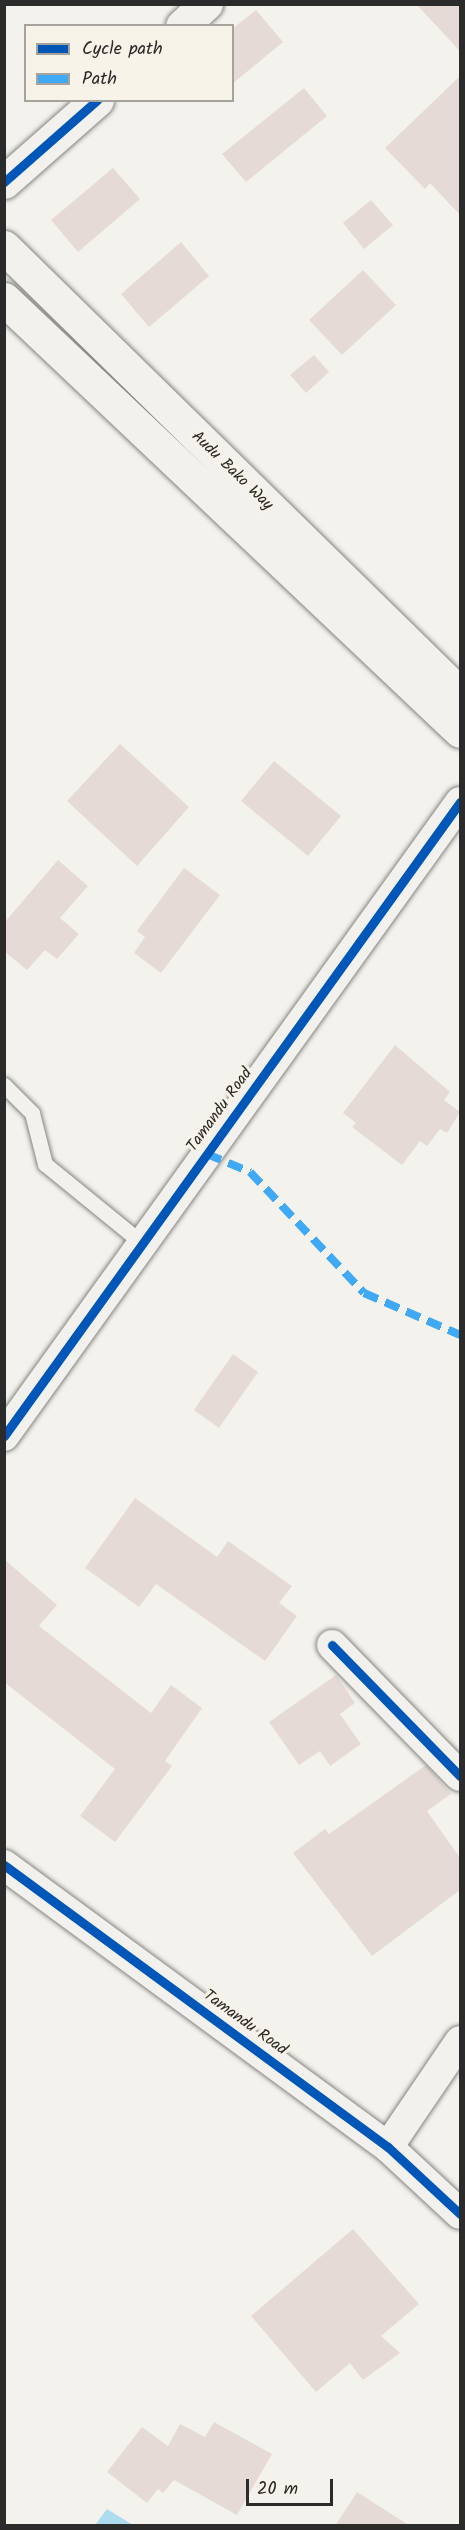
<!DOCTYPE html>
<style>
body{margin:0}
#map{position:relative;width:465px;height:2530px;overflow:hidden;background:#f4f2ec;font-family:Kalam,sans-serif}
div>[style]{position:absolute}
.water>*{inset:0;background:#addcef}
.building>*{inset:0;background:#e6dad6}
.roads{filter:drop-shadow(0 0 2px #858582) drop-shadow(0 0 2px #858582)}
.lane>*{height:15px;margin:-7.5px;padding:0 7.5px;transform-origin:7.5px;border-radius:7.5px;background:#f2f1ed}
.street>*{height:30px;margin:-15px;padding:0 15px;transform-origin:15px;border-radius:15px;background:#f2f1ed}
.secondary>*{height:33px;margin:-16.5px;padding:0 16.5px;transform-origin:16.5px;border-radius:16.5px;background:#f2f1ed}
.quiet>*{height:8px;margin-top:-4px;transform-origin:0;background:repeating-linear-gradient(90deg,#3fa9f5 0 15px,transparent 0 23px)}
.cycleway>*{height:9px;margin:-4.5px;padding:0 4.5px;transform-origin:4.5px;border-radius:4.5px;background:#0057b8}
span{translate:-50% -50%;white-space:nowrap;text-align:center;line-height:1.15;-webkit-text-stroke:6px #f7f3e8;paint-order:stroke}
.street-label{font-size:16px;color:#2b2b2b}
.frame{position:absolute;inset:0;border:6px solid #2b2b2b;pointer-events:none}
.legend{position:absolute;left:24px;top:24px;width:210px;height:78px;box-sizing:border-box;background:#f7f3e8;border:2px solid #a5a39c;margin:0;padding:8px 10px;list-style:none;font-size:18px;color:#2b2b2b}
.legend li{display:flex;align-items:center;gap:12px;height:30px}
.legend b{width:30px;border:2px solid #a5a39c}
.scale{position:absolute;left:246px;top:2479px;width:87px;height:27px;box-sizing:border-box;border:3px solid #2b2b2b;border-top:0;padding-left:8px;font-size:18px;line-height:21px;white-space:nowrap;color:#2b2b2b;-webkit-text-stroke:4px #f7f3e8;paint-order:stroke}
</style>
<div id="map">
<div class="water">
<div style="clip-path:polygon(107px 2509px,133px 2525px,95px 2525px)"></div>
</div>
<div class="building">
<div style="clip-path:polygon(416px 4px,460px 4px,460px 51px)"></div>
<div style="clip-path:polygon(256px 10px,283px 42px,232px 84px,232px 29px)"></div>
<div style="clip-path:polygon(460px 76px,460px 215px,430px 183px,425px 189px,385px 148px)"></div>
<div style="clip-path:polygon(304px 88px,327px 116px,246px 182px,222px 154px)"></div>
<div style="clip-path:polygon(113px 168px,140px 199px,78px 252px,51px 220px)"></div>
<div style="clip-path:polygon(371px 200px,393px 225px,364px 249px,343px 223px)"></div>
<div style="clip-path:polygon(181px 242px,209px 276px,149px 327px,121px 294px)"></div>
<div style="clip-path:polygon(363px 270px,396px 305px,342px 355px,309px 320px)"></div>
<div style="clip-path:polygon(314px 355px,329px 372px,306px 393px,290px 375px)"></div>
<div style="clip-path:polygon(120px 744px,189px 807px,137px 866px,67px 801px)"></div>
<div style="clip-path:polygon(274px 761px,341px 816px,308px 856px,241px 801px)"></div>
<div style="clip-path:polygon(58px 860px,88px 886px,60px 918px,79px 934px,57px 959px,45px 950px,27px 970px,4px 951px,4px 923px)"></div>
<div style="clip-path:polygon(184px 868px,220px 895px,161px 973px,134px 953px,145px 937px,137px 931px)"></div>
<div style="clip-path:polygon(395px 1045px,450px 1092px,444px 1100px,460px 1112px,447px 1133px,440px 1129px,427px 1146px,420px 1141px,402px 1165px,352px 1127px,356px 1123px,343px 1113px)"></div>
<div style="clip-path:polygon(233px 1354px,258px 1372px,219px 1428px,194px 1410px)"></div>
<div style="clip-path:polygon(135px 1498px,217px 1557px,228px 1541px,292px 1586px,279px 1603px,297px 1616px,265px 1661px,156px 1584px,139px 1607px,85px 1568px)"></div>
<div style="clip-path:polygon(4px 1559px,57px 1605px,39px 1626px,151px 1713px,171px 1685px,202px 1708px,165px 1761px,172px 1766px,115px 1842px,80px 1816px,115px 1769px,4px 1682px)"></div>
<div style="clip-path:polygon(336px 1675px,355px 1703px,340px 1714px,361px 1744px,330px 1766px,320px 1751px,299px 1765px,269px 1722px)"></div>
<div style="clip-path:polygon(426px 1765px,451px 1794px,427px 1811px,460px 1858px,460px 1890px,372px 1956px,293px 1853px,325px 1829px,329px 1834px)"></div>
<div style="clip-path:polygon(353px 2229px,419px 2304px,381px 2336px,400px 2353px,363px 2380px,350px 2363px,316px 2392px,251px 2316px)"></div>
<div style="clip-path:polygon(214px 2422px,272px 2454px,237px 2515px,174px 2480px,163px 2493px,158px 2489px,147px 2503px,107px 2472px,142px 2427px,168px 2446px,180px 2424px,205px 2437px)"></div>
<div style="clip-path:polygon(357px 2492px,410px 2526px,335px 2526px)"></div>
</div>
<div class="roads">
<div class="lane">
<div style="left:4px;top:1085px;width:40px;rotate:45deg"></div>
<div style="left:32px;top:1113px;width:53px;rotate:75.7deg"></div>
<div style="left:45px;top:1164px;width:127px;rotate:39.2deg"></div>
</div>
<div class="street">
<div style="left:4px;top:1436px;width:781px;rotate:-54.27deg"></div>
<div style="left:332px;top:1645px;width:183px;rotate:45.7deg"></div>
<div style="left:4px;top:1865px;width:476px;rotate:36.3deg"></div>
<div style="left:388px;top:2147px;width:98px;rotate:42.9deg"></div>
<div style="left:388px;top:2147px;width:128px;rotate:-55.8deg"></div>
</div>
<div class="secondary">
<div style="left:182px;top:26px;width:33px;rotate:-43deg"></div>
<div style="left:4px;top:182px;width:124px;rotate:-41.4deg"></div>
<div style="left:4px;top:247px;width:639px;rotate:44.43deg"></div>
<div style="left:4px;top:299px;width:628px;rotate:43.45deg"></div>
</div>
</div>
<div class="quiet">
<div style="left:207px;top:1154px;width:47px;rotate:22.7deg"></div>
<div style="left:250px;top:1172px;width:166px;rotate:46.7deg"></div>
<div style="left:364px;top:1293px;width:105px;rotate:23.6deg"></div>
</div>
<div class="cycleway">
<div style="left:4px;top:182px;width:124px;rotate:-41.4deg"></div>
<div style="left:4px;top:1436px;width:781px;rotate:-54.27deg"></div>
<div style="left:332px;top:1645px;width:183px;rotate:45.7deg"></div>
<div style="left:4px;top:1865px;width:476px;rotate:36.3deg"></div>
<div style="left:388px;top:2147px;width:98px;rotate:42.9deg"></div>
</div>
<div class="street-label">
<span style="left:232px;top:471px;rotate:44deg">Audu Bako Way</span>
<span style="left:220px;top:1110px;rotate:-54deg">Tamandu Road</span>
<span style="left:245px;top:2023px;rotate:36deg">Tamandu Road</span>
</div>
<div class="frame"></div>
<ul class="legend">
<li><b style="height:8px;background:#0057b8"></b>Cycle path</li>
<li><b style="height:8px;background:#3fa9f5"></b>Path</li>
</ul>
<div class="scale">20 m</div>
</div>
